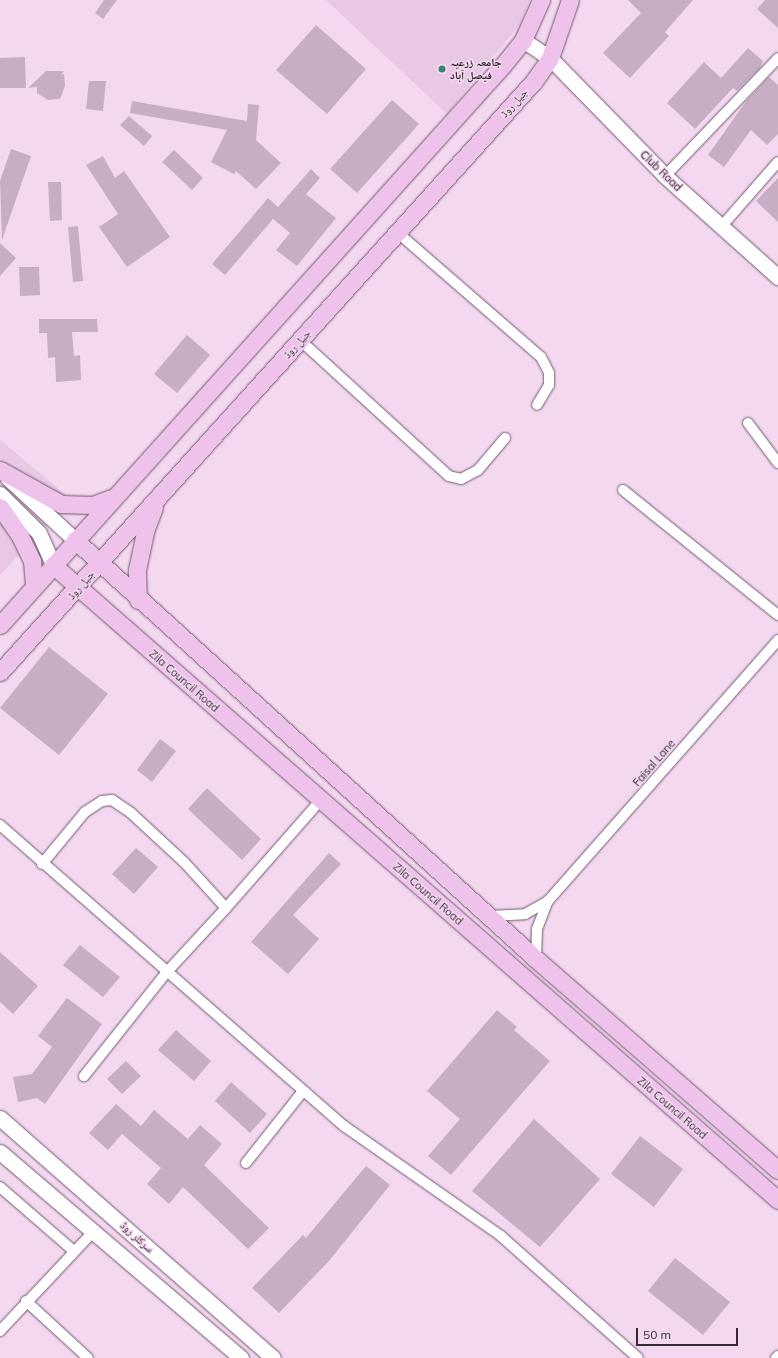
<!DOCTYPE html>
<meta charset="utf-8">
<style>
body{margin:0}
#map{position:relative;width:778px;height:1358px;overflow:hidden;background:#f3d8f0;font-family:Mulish,"Noto Naskh Arabic",sans-serif}
div>[style]{position:absolute}
.built>*{inset:0;background:#e8c8e5}
.building>*{inset:0;background:#c8aec5}
.roads{filter:drop-shadow(0 0 1px #705a6e) drop-shadow(0 0 1px #705a6e)}
.street>*{height:10px;margin:-5px;padding:0 5px;transform-origin:5px;border-radius:5px;background:#fff}
.secondary>*{height:15px;margin:-7.5px;padding:0 7.5px;transform-origin:7.5px;border-radius:7.5px;background:#fff}
.primary>*{height:17px;margin:-8.5px;padding:0 8.5px;transform-origin:8.5px;border-radius:8.5px;background:#eec2eb}
.dots>*{width:11px;height:11px;translate:-50% -50%;box-sizing:border-box;border:2px solid #f3d8f0;border-radius:50%}
span{translate:-50% -50%;white-space:nowrap;text-align:center;line-height:1.15;-webkit-text-stroke:3px #f3d8f0;paint-order:stroke}
.poi-label{font-size:11px;color:#342a33;font-weight:700}
.left{translate:0 -50%;text-align:left}
.street-label{font-size:11px;color:#342a33}
.scale{position:absolute;left:636px;top:1328px;width:102px;height:18px;box-sizing:border-box;border:2px solid #342a33;border-top:0;padding-left:5px;font-size:12px;line-height:14px;white-space:nowrap;color:#342a33;-webkit-text-stroke:3px #f3d8f0;paint-order:stroke}
</style>
<div id="map">
<div class="built">
<div style="clip-path:polygon(326px 0,530px 0,520px 24px,447px 114px)"></div>
<div style="clip-path:polygon(0 440px,71px 499px,0 575px)"></div>
</div>
<div class="building">
<div style="clip-path:polygon(104px 0,117px 0,103px 19px,95px 13px)"></div>
<div style="clip-path:polygon(628px 0,693px 0,665px 32px,669px 36px,630px 78px,603px 53px,641px 13px)"></div>
<div style="clip-path:polygon(765px 0,778px 0,778px 28px,757px 9px)"></div>
<div style="clip-path:polygon(316px 25px,366px 69px,327px 114px,276px 70px)"></div>
<div style="clip-path:polygon(748px 48px,763px 61px,760px 68px,737px 91px,733px 88px,695px 129px,667px 103px,704px 62px,721px 78px)"></div>
<div style="clip-path:polygon(25px 57px,26px 88px,0 88px,0 58px)"></div>
<div style="clip-path:polygon(46px 71px,64px 71px,61px 75px,64px 74px,65px 86px,60px 99px,48px 100px,37px 93px,37px 87px,28px 88px)"></div>
<div style="clip-path:polygon(769px 77px,778px 85px,778px 134px,767px 145px,751px 130px,724px 167px,708px 155px,747px 100px)"></div>
<div style="clip-path:polygon(89px 81px,106px 81px,103px 111px,86px 109px)"></div>
<div style="clip-path:polygon(392px 100px,419px 124px,357px 193px,330px 169px)"></div>
<div style="clip-path:polygon(132px 101px,247px 121px,248px 104px,259px 105px,256px 140px,281px 163px,256px 189px,236px 171px,234px 174px,211px 162px,227px 130px,130px 113px)"></div>
<div style="clip-path:polygon(129px 116px,152px 136px,144px 146px,120px 125px)"></div>
<div style="clip-path:polygon(11px 149px,31px 156px,2px 240px,0 181px)"></div>
<div style="clip-path:polygon(174px 150px,203px 178px,192px 190px,162px 162px)"></div>
<div style="clip-path:polygon(103px 156px,115px 178px,124px 171px,170px 237px,127px 267px,99px 227px,118px 214px,86px 165px)"></div>
<div style="clip-path:polygon(311px 169px,320px 178px,306px 194px,336px 218px,297px 266px,276px 250px,290px 233px,273px 219px,225px 275px,212px 264px,268px 198px,278px 207px)"></div>
<div style="clip-path:polygon(778px 178px,778px 222px,756px 201px)"></div>
<div style="clip-path:polygon(48px 182px,61px 182px,62px 220px,50px 221px)"></div>
<div style="clip-path:polygon(78px 226px,83px 281px,73px 282px,68px 227px)"></div>
<div style="clip-path:polygon(0 243px,16px 258px,0 276px)"></div>
<div style="clip-path:polygon(19px 267px,39px 267px,40px 295px,20px 296px)"></div>
<div style="clip-path:polygon(39px 319px,97px 319px,98px 332px,72px 332px,74px 356px,80px 355px,81px 380px,56px 382px,55px 357px,48px 358px,47px 333px,39px 333px)"></div>
<div style="clip-path:polygon(187px 335px,210px 355px,177px 393px,154px 374px)"></div>
<div style="clip-path:polygon(49px 647px,108px 694px,59px 755px,0 708px)"></div>
<div style="clip-path:polygon(160px 739px,176px 751px,152px 782px,137px 770px)"></div>
<div style="clip-path:polygon(207px 788px,261px 839px,242px 860px,188px 809px)"></div>
<div style="clip-path:polygon(136px 848px,158px 867px,134px 894px,112px 874px)"></div>
<div style="clip-path:polygon(329px 853px,341px 864px,293px 915px,319px 939px,288px 974px,251px 942px)"></div>
<div style="clip-path:polygon(80px 945px,120px 977px,103px 997px,63px 965px)"></div>
<div style="clip-path:polygon(0 952px,38px 986px,13px 1014px,0 1002px)"></div>
<div style="clip-path:polygon(67px 998px,102px 1024px,45px 1104px,37px 1098px,18px 1102px,13px 1077px,32px 1074px,52px 1047px,38px 1036px)"></div>
<div style="clip-path:polygon(497px 1010px,517px 1027px,514px 1030px,550px 1061px,451px 1175px,428px 1156px,460px 1119px,427px 1091px)"></div>
<div style="clip-path:polygon(176px 1030px,211px 1061px,194px 1081px,158px 1050px)"></div>
<div style="clip-path:polygon(126px 1061px,141px 1076px,122px 1094px,107px 1079px)"></div>
<div style="clip-path:polygon(231px 1082px,267px 1114px,250px 1133px,215px 1101px)"></div>
<div style="clip-path:polygon(116px 1104px,141px 1126px,154px 1110px,188px 1139px,200px 1125px,222px 1144px,204px 1165px,269px 1228px,248px 1249px,183px 1187px,169px 1204px,147px 1184px,161px 1168px,122px 1134px,108px 1150px,89px 1133px)"></div>
<div style="clip-path:polygon(534px 1119px,600px 1179px,540px 1247px,472px 1191px)"></div>
<div style="clip-path:polygon(640px 1136px,683px 1169px,654px 1207px,611px 1174px)"></div>
<div style="clip-path:polygon(366px 1166px,390px 1185px,329px 1261px,279px 1313px,252px 1288px,303px 1235px,306px 1238px)"></div>
<div style="clip-path:polygon(675px 1258px,730px 1302px,703px 1335px,648px 1291px)"></div>
</div>
<div class="roads">
<div class="street">
<div style="left:665px;top:176px;width:163px;rotate:-46.2deg"></div>
<div style="left:721px;top:227px;width:86px;rotate:-48.8deg"></div>
<div style="left:397px;top:232px;width:191px;rotate:41deg"></div>
<div style="left:541px;top:357px;width:18px;rotate:63deg"></div>
<div style="left:549px;top:373px;width:12px;rotate:90deg"></div>
<div style="left:549px;top:385px;width:23px;rotate:121deg"></div>
<div style="left:300px;top:340px;width:202px;rotate:42.4deg"></div>
<div style="left:449px;top:476px;width:12px;rotate:14deg"></div>
<div style="left:461px;top:479px;width:19px;rotate:-28deg"></div>
<div style="left:478px;top:470px;width:42px;rotate:-49.8deg"></div>
<div style="left:748px;top:423px;width:50px;rotate:53.1deg"></div>
<div style="left:623px;top:490px;width:199px;rotate:38.9deg"></div>
<div style="left:0;top:825px;width:457px;rotate:41.2deg"></div>
<div style="left:344px;top:1126px;width:192px;rotate:35deg"></div>
<div style="left:501px;top:1236px;width:183px;rotate:41.7deg"></div>
<div style="left:42px;top:864px;width:67px;rotate:-50.4deg"></div>
<div style="left:85px;top:812px;width:20px;rotate:-33deg"></div>
<div style="left:102px;top:801px;width:10px;rotate:-6deg"></div>
<div style="left:112px;top:800px;width:23px;rotate:34deg"></div>
<div style="left:131px;top:813px;width:72px;rotate:42.8deg"></div>
<div style="left:184px;top:862px;width:62px;rotate:47.6deg"></div>
<div style="left:226px;top:908px;width:88px;rotate:132.7deg"></div>
<div style="left:166px;top:973px;width:132px;rotate:128.5deg"></div>
<div style="left:226px;top:908px;width:144px;rotate:-48.7deg"></div>
<div style="left:490px;top:916px;width:35px;rotate:-3deg"></div>
<div style="left:525px;top:914px;width:26px;rotate:-29deg"></div>
<div style="left:548px;top:901px;width:348px;rotate:-48.6deg"></div>
<div style="left:536px;top:958px;width:29px;rotate:-88deg"></div>
<div style="left:537px;top:929px;width:30px;rotate:-69deg"></div>
<div style="left:246px;top:1163px;width:92px;rotate:-51.6deg"></div>
<div style="left:0;top:1187px;width:98px;rotate:40.9deg"></div>
<div style="left:26px;top:1301px;width:84px;rotate:42.6deg"></div>
<div style="left:0;top:1331px;width:137px;rotate:-46.8deg"></div>
<div style="left:776px;top:1358px;width:3px;rotate:-45deg"></div>
</div>
<div class="secondary">
<div style="left:523px;top:40px;width:32px;rotate:34deg"></div>
<div style="left:550px;top:58px;width:165px;rotate:45.7deg"></div>
<div style="left:665px;top:176px;width:152px;rotate:41.8deg"></div>
<div style="left:8px;top:478px;width:91px;rotate:42.8deg"></div>
<div style="left:0;top:494px;width:55px;rotate:45deg"></div>
<div style="left:39px;top:533px;width:35px;rotate:66deg"></div>
<div style="left:0;top:1118px;width:363px;rotate:41.3deg"></div>
<div style="left:0;top:1152px;width:317px;rotate:40.5deg"></div>
</div>
<div class="primary">
<div style="left:0;top:470px;width:70px;rotate:29.1deg"></div>
<div style="left:61px;top:504px;width:32px;rotate:2deg"></div>
<div style="left:93px;top:505px;width:19px;rotate:-21deg"></div>
<div style="left:0;top:507px;width:33px;rotate:55deg"></div>
<div style="left:19px;top:534px;width:30px;rotate:64deg"></div>
<div style="left:32px;top:561px;width:25px;rotate:85deg"></div>
<div style="left:75px;top:540px;width:623px;rotate:42.27deg"></div>
<div style="left:536px;top:959px;width:321px;rotate:41.1deg"></div>
<div style="left:53px;top:565px;width:964px;rotate:41.21deg"></div>
<div style="left:138px;top:600px;width:30px;rotate:-92deg"></div>
<div style="left:137px;top:570px;width:40px;rotate:-78deg"></div>
<div style="left:145px;top:531px;width:25px;rotate:-69deg"></div>
<div style="left:0;top:625px;width:753px;rotate:-48.07deg"></div>
<div style="left:503px;top:65px;width:32px;rotate:-51deg"></div>
<div style="left:523px;top:40px;width:44px;rotate:-65.8deg"></div>
<div style="left:0;top:672px;width:797px;rotate:-47.9deg"></div>
<div style="left:534px;top:81px;width:28px;rotate:-55deg"></div>
<div style="left:550px;top:58px;width:61px;rotate:-71deg"></div>
</div>
</div>
<div class="dots">
<div style="left:442px;top:69px;background:#3d8174"></div>
</div>
<div class="poi-label">
<span class="left" style="left:450px;top:69px">جامعہ زرعیہ<br>فیصل آباد</span>
</div>
<div class="street-label">
<span style="left:514px;top:103px;rotate:-48deg">جیل روڈ</span>
<span style="left:661px;top:171px;rotate:44deg">Club Road</span>
<span style="left:297px;top:344px;rotate:-48deg">جیل روڈ</span>
<span style="left:81px;top:585px;rotate:-49deg">جیل روڈ</span>
<span style="left:184px;top:681px;rotate:41deg">Zila Council Road</span>
<span style="left:654px;top:763px;rotate:-49deg">Faisal Lane</span>
<span style="left:428px;top:894px;rotate:41deg">Zila Council Road</span>
<span style="left:672px;top:1108px;rotate:41deg">Zila Council Road</span>
<span style="left:137px;top:1237px;rotate:42deg">سرکلر روڈ</span>
</div>
<div class="scale">50 m</div>
</div>
